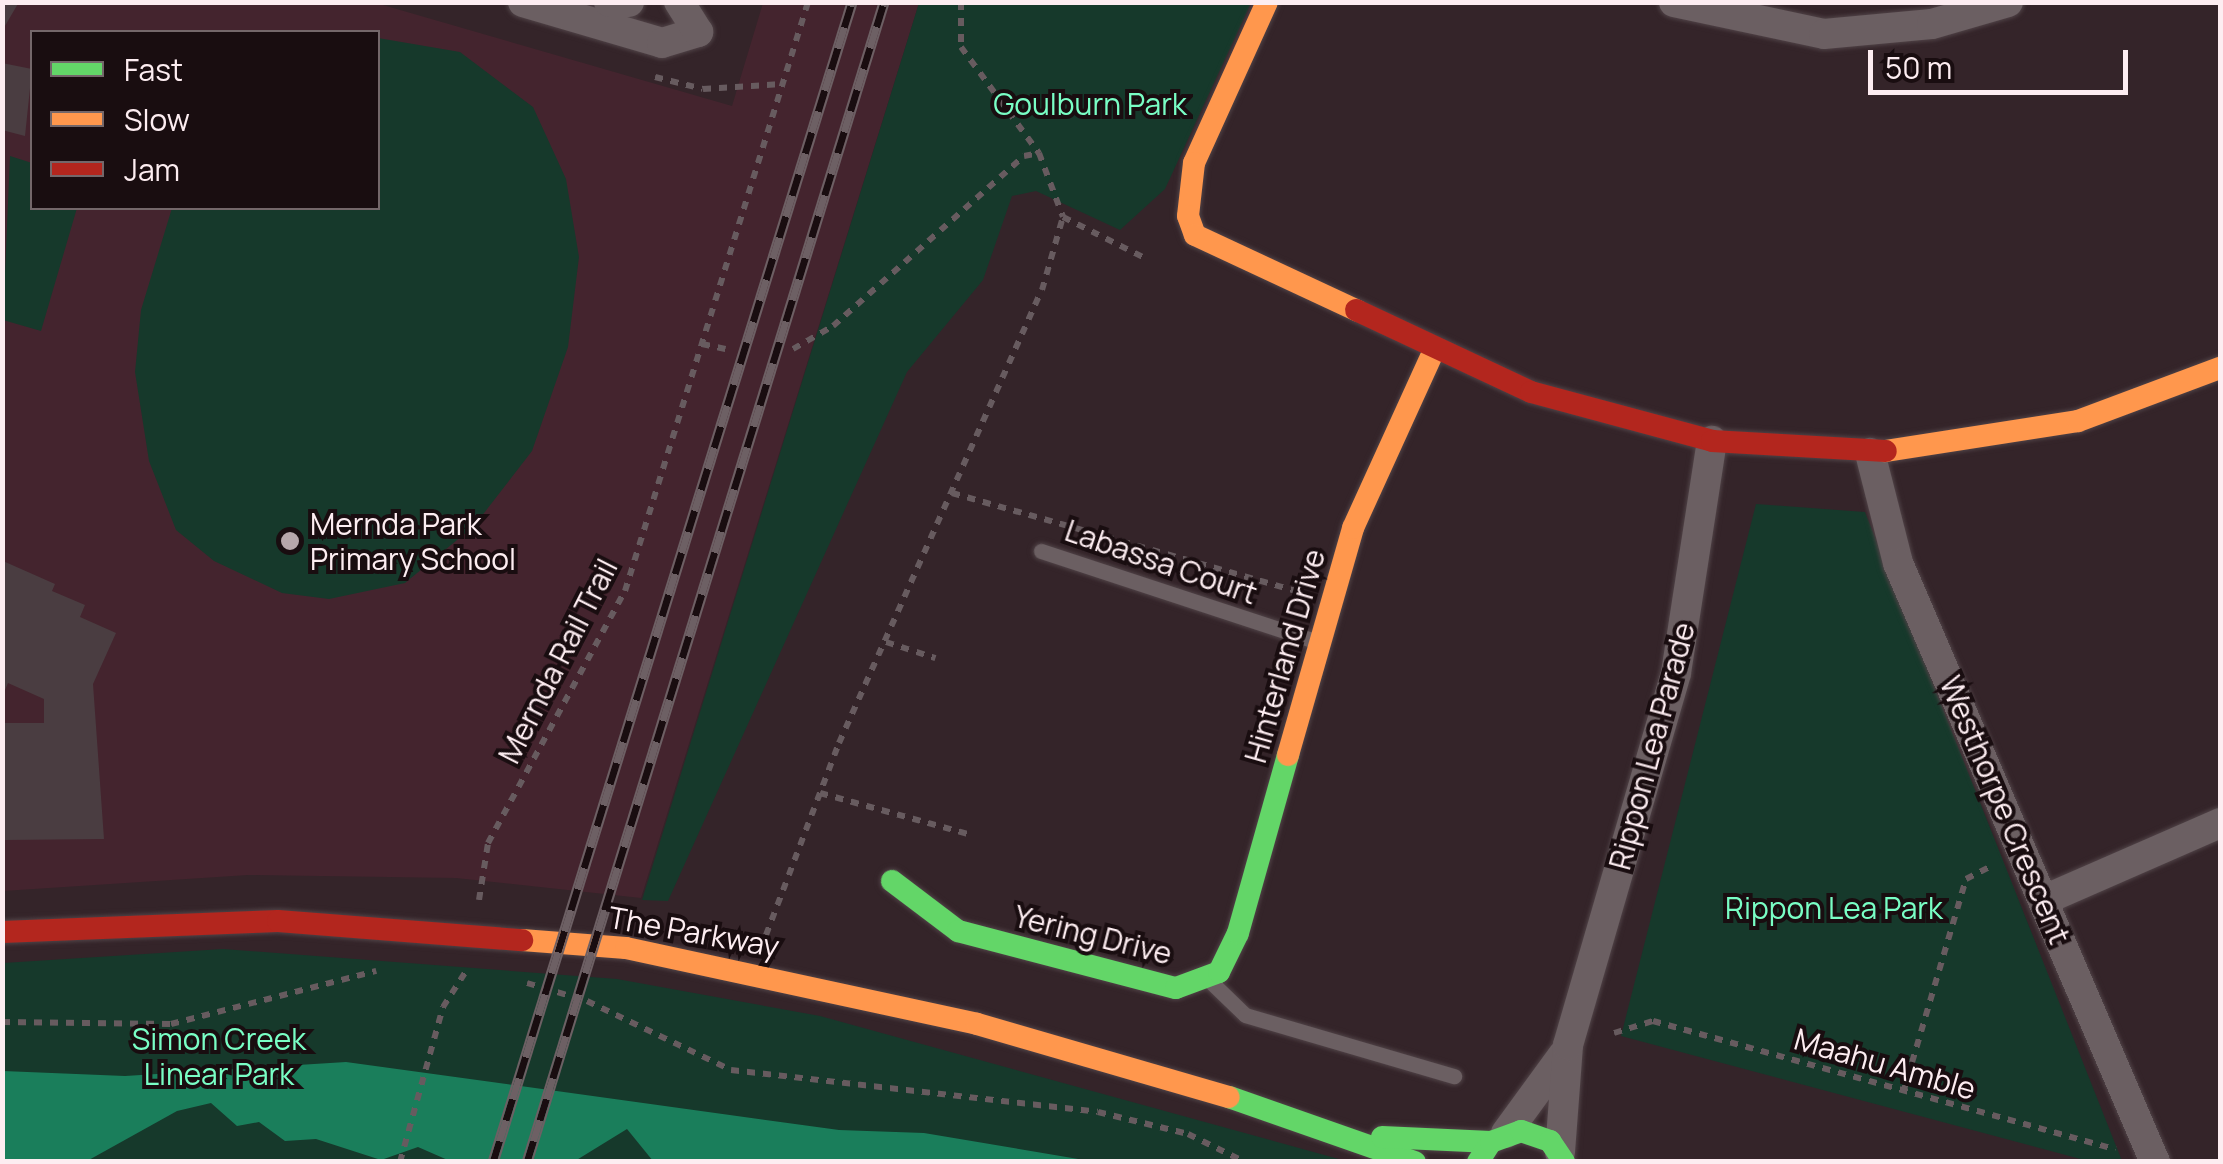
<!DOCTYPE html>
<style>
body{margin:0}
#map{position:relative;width:2223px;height:1164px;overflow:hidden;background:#342429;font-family:Manrope,sans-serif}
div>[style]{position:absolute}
.built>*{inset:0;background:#44242e}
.green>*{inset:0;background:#16392b}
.water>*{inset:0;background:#1a7e5b}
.building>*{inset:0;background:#4a3d41}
.path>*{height:6px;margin-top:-3px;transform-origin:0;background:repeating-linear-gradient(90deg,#675b5f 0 8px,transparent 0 16px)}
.roads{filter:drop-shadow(0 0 2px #504347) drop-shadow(0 0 2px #504347)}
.lane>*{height:15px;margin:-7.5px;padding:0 7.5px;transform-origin:7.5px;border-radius:7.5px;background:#6b5f62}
.street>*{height:30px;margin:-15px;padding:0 15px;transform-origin:15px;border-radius:15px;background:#6b5f62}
.fast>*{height:22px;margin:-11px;padding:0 11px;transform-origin:11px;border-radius:11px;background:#63d668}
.slow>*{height:22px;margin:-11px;padding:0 11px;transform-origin:11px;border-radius:11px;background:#ff974d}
.jam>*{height:22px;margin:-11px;padding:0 11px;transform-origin:11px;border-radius:11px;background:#b3261e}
.rail>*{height:11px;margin-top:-5.5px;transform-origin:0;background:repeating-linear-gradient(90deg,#190d10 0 22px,#6d6064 0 44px);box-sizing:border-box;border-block:2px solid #6d6064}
.dots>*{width:28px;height:28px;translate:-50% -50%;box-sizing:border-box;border:5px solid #190d10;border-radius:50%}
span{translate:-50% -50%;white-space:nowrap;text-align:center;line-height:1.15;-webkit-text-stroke:8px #190d10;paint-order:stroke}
.park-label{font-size:30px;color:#79fec5}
.poi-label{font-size:30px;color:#fdedf1}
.left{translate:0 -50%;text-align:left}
.street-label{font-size:30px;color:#fdedf1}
.frame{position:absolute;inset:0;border:5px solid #fdedf1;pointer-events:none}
.legend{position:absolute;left:30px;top:30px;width:350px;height:180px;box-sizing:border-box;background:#190d10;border:2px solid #74676a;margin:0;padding:12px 18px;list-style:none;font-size:30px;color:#fdedf1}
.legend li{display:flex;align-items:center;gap:20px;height:50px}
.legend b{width:50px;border:2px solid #74676a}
.scale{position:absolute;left:1868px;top:50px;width:260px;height:45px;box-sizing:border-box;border:5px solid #fdedf1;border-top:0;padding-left:12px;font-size:30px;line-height:35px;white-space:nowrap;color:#fdedf1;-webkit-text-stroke:8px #190d10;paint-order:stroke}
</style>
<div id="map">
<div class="built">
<div style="clip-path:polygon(evenodd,3px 3px,376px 3px,732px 106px,763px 3px,919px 3px,641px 898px,456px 878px,248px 875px,3px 891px,3px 3px,32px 32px,378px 32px,378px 208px,32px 208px,32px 32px)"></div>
</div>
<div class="green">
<div style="clip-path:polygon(919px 3px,1251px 3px,1165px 189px,1120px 230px,1036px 191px,1012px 196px,983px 280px,907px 372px,668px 901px,642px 900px)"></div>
<div style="clip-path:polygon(378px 38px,460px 52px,533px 107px,566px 179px,579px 257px,568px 347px,532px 451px,474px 526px,405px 583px,329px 599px,282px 593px,214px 561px,176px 530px,149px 461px,135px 372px,141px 310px,172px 208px,378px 208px)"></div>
<div style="clip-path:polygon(10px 156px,32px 163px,32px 208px,77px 208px,41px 331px,3px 320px)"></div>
<div style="clip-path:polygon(1756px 504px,1865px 512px,2122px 1161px,2088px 1161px,1621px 1036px)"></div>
<div style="clip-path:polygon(223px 949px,617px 979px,820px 1016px,1346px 1161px,3px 1162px,3px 963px)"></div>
</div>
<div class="water">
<div style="clip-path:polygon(346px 1062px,839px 1130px,924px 1133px,1090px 1161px,653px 1161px,627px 1129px,575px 1161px,450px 1161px,418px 1147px,381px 1160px,316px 1139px,285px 1141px,259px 1122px,237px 1126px,211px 1103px,177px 1111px,87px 1161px,3px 1161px,3px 1071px,125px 1076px)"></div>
</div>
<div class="building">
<div style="clip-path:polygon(2px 2px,19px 2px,2px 31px)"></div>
<div style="clip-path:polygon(2px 63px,32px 69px,25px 136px,2px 130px)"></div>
<div style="clip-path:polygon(3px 561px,55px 584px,52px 591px,85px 605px,80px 617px,116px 633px,93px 684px,104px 839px,5px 840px,4px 723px,44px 723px,44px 699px,8px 683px,3px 695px)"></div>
</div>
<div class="path">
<div style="left:961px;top:2px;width:45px;rotate:90deg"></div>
<div style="left:961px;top:47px;width:132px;rotate:53.7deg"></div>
<div style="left:655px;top:77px;width:49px;rotate:14deg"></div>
<div style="left:703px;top:89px;width:79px;rotate:-3.6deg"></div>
<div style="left:702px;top:344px;width:24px;rotate:12deg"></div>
<div style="left:793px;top:349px;width:46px;rotate:-29.9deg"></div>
<div style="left:833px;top:326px;width:256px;rotate:-41.7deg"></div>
<div style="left:1024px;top:156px;width:15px;rotate:-11deg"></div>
<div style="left:1039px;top:153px;width:68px;rotate:69.4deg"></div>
<div style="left:1063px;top:217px;width:89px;rotate:26.6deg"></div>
<div style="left:952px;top:493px;width:359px;rotate:15.9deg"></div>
<div style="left:886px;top:642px;width:52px;rotate:18.1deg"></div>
<div style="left:820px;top:793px;width:154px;rotate:15.5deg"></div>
<div style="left:479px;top:900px;width:58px;rotate:-81deg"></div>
<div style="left:488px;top:843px;width:287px;rotate:-61.5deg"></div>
<div style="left:625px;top:591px;width:617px;rotate:-72.74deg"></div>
<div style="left:766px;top:935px;width:205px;rotate:-69.2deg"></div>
<div style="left:839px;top:743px;width:496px;rotate:-65.9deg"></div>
<div style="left:1042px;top:290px;width:76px;rotate:-74deg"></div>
<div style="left:527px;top:983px;width:63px;rotate:16.7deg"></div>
<div style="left:587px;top:1001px;width:160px;rotate:25.6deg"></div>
<div style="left:731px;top:1070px;width:369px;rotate:6.5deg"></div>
<div style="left:1098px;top:1112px;width:93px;rotate:13.7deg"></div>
<div style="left:1188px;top:1134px;width:64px;rotate:26.2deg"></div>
<div style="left:2px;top:1022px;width:169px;rotate:0.7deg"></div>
<div style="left:171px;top:1024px;width:212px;rotate:-14.5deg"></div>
<div style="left:1614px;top:1033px;width:41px;rotate:-17.1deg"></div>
<div style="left:1653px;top:1021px;width:480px;rotate:15.5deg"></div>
<div style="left:1903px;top:1093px;width:223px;rotate:-73.6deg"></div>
<div style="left:1966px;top:879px;width:31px;rotate:-27deg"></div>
<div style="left:400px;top:1162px;width:161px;rotate:-74.5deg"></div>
<div style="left:443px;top:1007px;width:43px;rotate:-57.4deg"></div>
</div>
<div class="roads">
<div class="lane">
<div style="left:1041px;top:551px;width:291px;rotate:18.2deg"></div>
<div style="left:1211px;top:982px;width:47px;rotate:44.1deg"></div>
<div style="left:1245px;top:1015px;width:218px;rotate:16.3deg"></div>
</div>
<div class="street">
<div style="left:523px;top:2px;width:145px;rotate:16.4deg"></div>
<div style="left:662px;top:43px;width:38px;rotate:-17deg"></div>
<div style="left:698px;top:32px;width:36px;rotate:-122deg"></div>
<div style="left:609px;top:2px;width:20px"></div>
<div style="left:1674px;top:2px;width:153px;rotate:12deg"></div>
<div style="left:1824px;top:34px;width:108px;rotate:-5.3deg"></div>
<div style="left:1932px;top:24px;width:79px;rotate:-16.1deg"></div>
<div style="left:1870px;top:453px;width:114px;rotate:75.7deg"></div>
<div style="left:1898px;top:563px;width:652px;rotate:66.78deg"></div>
<div style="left:2044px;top:900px;width:192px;rotate:-23.6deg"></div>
<div style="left:1506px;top:1133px;width:97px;rotate:-53.8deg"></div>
<div style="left:1560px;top:1152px;width:107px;rotate:-85.7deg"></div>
<div style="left:1568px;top:1045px;width:387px;rotate:-73.8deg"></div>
<div style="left:1676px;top:673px;width:235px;rotate:-81.2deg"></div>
</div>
<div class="fast">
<div style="left:892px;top:881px;width:83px;rotate:37.1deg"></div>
<div style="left:958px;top:931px;width:225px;rotate:14.7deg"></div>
<div style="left:1176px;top:988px;width:46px;rotate:-20.4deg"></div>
<div style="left:1219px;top:972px;width:43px;rotate:-64deg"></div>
<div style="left:1238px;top:933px;width:185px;rotate:-74.3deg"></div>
<div style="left:1229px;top:1097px;width:197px;rotate:19.3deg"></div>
<div style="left:1382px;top:1137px;width:109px;rotate:2.6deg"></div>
<div style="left:1478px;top:1162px;width:24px;rotate:-57deg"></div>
<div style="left:1491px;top:1142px;width:32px;rotate:-20deg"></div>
<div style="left:1521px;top:1131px;width:31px;rotate:19deg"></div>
<div style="left:1550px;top:1141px;width:25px;rotate:56deg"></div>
</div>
<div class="slow">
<div style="left:1267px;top:2px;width:177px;rotate:114.4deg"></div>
<div style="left:1194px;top:163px;width:53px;rotate:96.5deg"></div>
<div style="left:1188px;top:216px;width:20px;rotate:70deg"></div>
<div style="left:1195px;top:235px;width:178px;rotate:25deg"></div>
<div style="left:1886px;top:451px;width:194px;rotate:-8.9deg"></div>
<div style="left:2078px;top:421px;width:152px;rotate:-20.5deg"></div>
<div style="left:1288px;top:755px;width:236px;rotate:-74deg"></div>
<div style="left:1353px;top:528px;width:196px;rotate:-65.5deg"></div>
<div style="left:522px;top:940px;width:104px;rotate:4.4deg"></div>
<div style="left:626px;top:948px;width:359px;rotate:12.2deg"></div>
<div style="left:977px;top:1024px;width:262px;rotate:16.2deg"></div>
</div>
<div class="jam">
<div style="left:1356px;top:310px;width:193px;rotate:25.1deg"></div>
<div style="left:1531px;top:392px;width:188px;rotate:15.1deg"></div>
<div style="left:1712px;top:441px;width:174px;rotate:3.3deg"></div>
<div style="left:2px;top:932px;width:276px;rotate:-2.3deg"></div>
<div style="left:278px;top:921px;width:245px;rotate:4.5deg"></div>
</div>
</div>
<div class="rail">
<div style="left:493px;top:1162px;width:1214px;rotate:-72.8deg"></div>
<div style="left:527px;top:1162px;width:1214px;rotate:-72.89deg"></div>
</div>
<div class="dots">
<div style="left:290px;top:541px;background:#b7a7ab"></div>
</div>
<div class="park-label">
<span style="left:1090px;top:104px">Goulburn Park</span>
<span style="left:1834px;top:908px">Rippon Lea Park</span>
<span style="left:219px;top:1056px">Simon Creek<br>Linear Park</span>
</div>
<div class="poi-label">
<span class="left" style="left:310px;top:541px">Mernda Park<br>Primary School</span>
</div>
<div class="street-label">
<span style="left:1161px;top:562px;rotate:19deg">Labassa Court</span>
<span style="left:1285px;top:656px;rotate:-74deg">Hinterland Drive</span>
<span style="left:558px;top:661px;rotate:-63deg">Mernda Rail Trail</span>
<span style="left:1652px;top:746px;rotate:-75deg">Rippon Lea Parade</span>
<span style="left:2005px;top:810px;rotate:67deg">Westhorpe Crescent</span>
<span style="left:694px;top:932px;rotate:10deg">The Parkway</span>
<span style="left:1093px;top:935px;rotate:14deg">Yering Drive</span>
<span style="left:1885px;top:1064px;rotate:16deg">Maahu Amble</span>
</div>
<div class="frame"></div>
<ul class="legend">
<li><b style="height:12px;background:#63d668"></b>Fast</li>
<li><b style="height:12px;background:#ff974d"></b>Slow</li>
<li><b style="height:12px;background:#b3261e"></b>Jam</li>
</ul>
<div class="scale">50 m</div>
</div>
